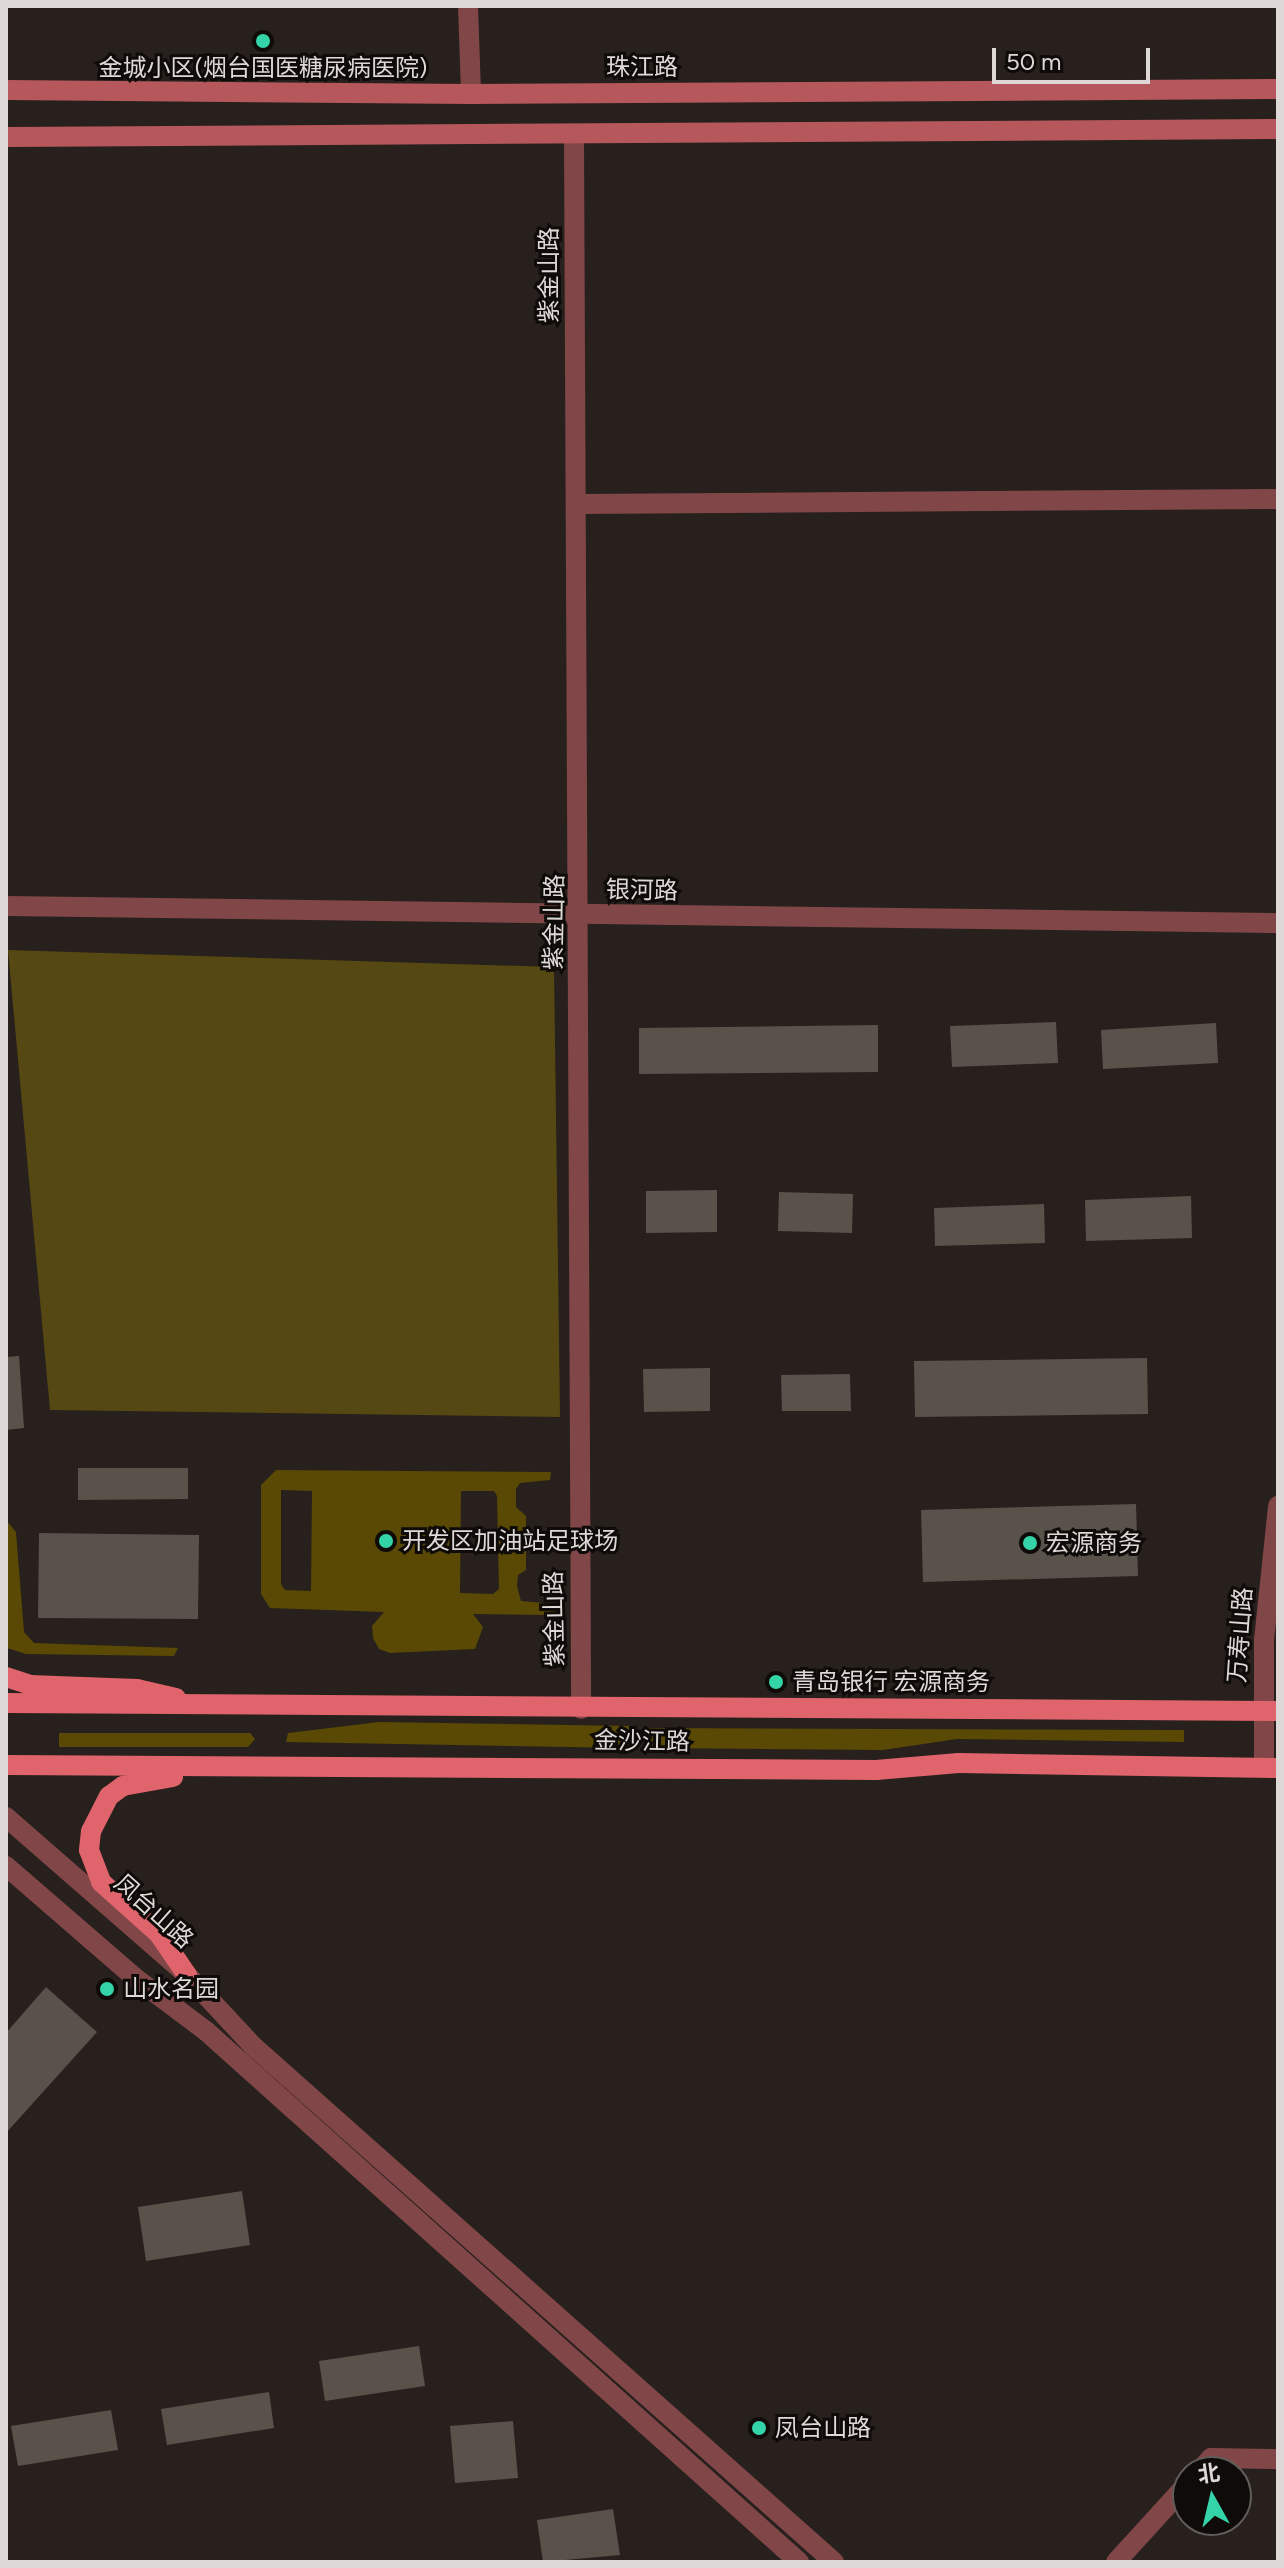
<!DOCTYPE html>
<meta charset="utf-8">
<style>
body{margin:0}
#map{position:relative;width:1284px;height:2568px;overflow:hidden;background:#27201d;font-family:Figtree,"Noto Sans SC",sans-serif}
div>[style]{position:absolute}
.green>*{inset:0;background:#594904}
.forest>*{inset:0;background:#564812}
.building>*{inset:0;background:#58524b}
.minor>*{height:20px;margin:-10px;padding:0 10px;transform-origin:10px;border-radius:10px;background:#814647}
.tertiary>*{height:20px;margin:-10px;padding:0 10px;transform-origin:10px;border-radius:10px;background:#814647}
.secondary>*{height:20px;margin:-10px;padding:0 10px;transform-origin:10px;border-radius:10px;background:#b6575b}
.primary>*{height:20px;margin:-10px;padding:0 10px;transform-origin:10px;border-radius:10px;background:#df646b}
.dots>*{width:22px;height:22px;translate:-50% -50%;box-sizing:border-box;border:4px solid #0e0b09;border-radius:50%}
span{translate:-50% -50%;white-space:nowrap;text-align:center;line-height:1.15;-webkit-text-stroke:6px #0e0b09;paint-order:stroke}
.street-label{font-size:24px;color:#ded9d6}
.poi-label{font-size:24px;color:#ded9d6}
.left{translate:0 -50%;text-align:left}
.frame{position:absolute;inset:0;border:8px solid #ded9d6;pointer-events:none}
.north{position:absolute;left:1172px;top:2456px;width:80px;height:80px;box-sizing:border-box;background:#0e0b09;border:2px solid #615d5b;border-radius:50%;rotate:352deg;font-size:22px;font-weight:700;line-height:32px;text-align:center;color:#ded9d6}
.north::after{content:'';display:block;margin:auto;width:28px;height:36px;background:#34d4a8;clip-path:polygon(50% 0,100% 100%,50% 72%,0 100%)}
.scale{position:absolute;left:992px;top:48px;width:158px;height:36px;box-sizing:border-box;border:4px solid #ded9d6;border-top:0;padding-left:10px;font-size:24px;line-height:28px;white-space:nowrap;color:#ded9d6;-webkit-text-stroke:6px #0e0b09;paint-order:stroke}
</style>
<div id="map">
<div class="green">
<div style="clip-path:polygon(evenodd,276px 1470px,551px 1472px,550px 1480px,520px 1483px,516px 1489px,516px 1507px,526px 1516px,526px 1570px,518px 1575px,517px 1586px,521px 1601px,555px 1604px,556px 1615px,473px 1614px,483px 1627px,475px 1649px,390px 1653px,379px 1649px,373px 1638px,372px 1626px,384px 1612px,270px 1608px,261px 1594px,261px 1485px,276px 1470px,281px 1490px,312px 1491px,311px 1591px,285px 1590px,281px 1584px,281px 1490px,276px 1470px,461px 1491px,494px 1491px,497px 1496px,499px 1589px,493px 1594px,460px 1593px,461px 1491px)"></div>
<div style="clip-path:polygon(6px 1520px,16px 1532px,24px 1632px,34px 1643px,178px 1648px,174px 1656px,26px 1654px,7px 1648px)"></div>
<div style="clip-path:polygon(379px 1722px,629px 1726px,629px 1748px,286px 1742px,288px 1733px)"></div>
<div style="clip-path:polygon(646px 1728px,1184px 1730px,1184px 1742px,957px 1739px,883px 1750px,646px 1748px)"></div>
<div style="clip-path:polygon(59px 1733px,250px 1733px,255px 1739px,248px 1747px,59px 1747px)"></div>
</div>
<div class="forest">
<div style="clip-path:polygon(8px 950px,554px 967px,560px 1417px,50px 1410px)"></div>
</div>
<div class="building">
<div style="clip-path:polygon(1056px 1022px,1058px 1063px,952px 1067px,950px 1026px)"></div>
<div style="clip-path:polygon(1216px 1023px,1218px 1063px,1103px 1069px,1101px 1030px)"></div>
<div style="clip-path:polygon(878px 1025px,878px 1072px,639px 1074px,639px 1028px)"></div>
<div style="clip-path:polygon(717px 1190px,717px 1232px,646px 1233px,646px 1191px)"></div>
<div style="clip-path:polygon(779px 1192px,853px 1194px,852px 1233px,778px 1231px)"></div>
<div style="clip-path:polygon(1191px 1196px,1192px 1238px,1086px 1241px,1085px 1200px)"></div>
<div style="clip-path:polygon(1044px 1204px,1045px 1243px,935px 1246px,934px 1208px)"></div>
<div style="clip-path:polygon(19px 1356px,24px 1428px,6px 1430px,6px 1357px)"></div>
<div style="clip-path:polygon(1147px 1358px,1148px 1414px,915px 1417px,914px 1361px)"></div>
<div style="clip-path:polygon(710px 1368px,710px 1411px,644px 1412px,643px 1369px)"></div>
<div style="clip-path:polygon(850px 1374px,851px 1411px,782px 1411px,781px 1375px)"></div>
<div style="clip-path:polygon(78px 1468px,188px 1468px,188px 1499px,78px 1500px)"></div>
<div style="clip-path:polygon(1136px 1504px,1138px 1576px,923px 1582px,921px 1510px)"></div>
<div style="clip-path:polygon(39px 1533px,199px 1535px,198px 1619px,38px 1618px)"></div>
<div style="clip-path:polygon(46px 1987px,97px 2032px,6px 2133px,6px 2033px)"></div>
<div style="clip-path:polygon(242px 2191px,250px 2245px,146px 2261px,138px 2207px)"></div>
<div style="clip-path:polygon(419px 2346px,425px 2386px,325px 2401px,319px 2361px)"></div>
<div style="clip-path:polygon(269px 2392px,274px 2428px,167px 2445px,161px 2409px)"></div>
<div style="clip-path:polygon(111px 2410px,118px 2450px,18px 2466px,11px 2426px)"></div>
<div style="clip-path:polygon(513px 2421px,518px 2478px,455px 2483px,450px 2426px)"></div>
<div style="clip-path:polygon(613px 2509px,620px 2555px,543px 2562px,537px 2520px)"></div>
</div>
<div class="minor">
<div style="left:468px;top:6px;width:88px;rotate:88deg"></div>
<div style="left:574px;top:137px;width:1572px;rotate:89.74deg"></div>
<div style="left:577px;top:504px;width:701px;rotate:-0.41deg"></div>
<div style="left:1198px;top:2472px;width:19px;rotate:-47deg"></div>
<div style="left:1211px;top:2458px;width:67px;rotate:0.9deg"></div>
<div style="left:1116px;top:2562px;width:107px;rotate:-47.7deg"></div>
</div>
<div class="tertiary">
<div style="left:6px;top:906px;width:1272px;rotate:0.77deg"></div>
<div style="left:1264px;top:1767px;width:127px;rotate:-90deg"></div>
<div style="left:1264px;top:1640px;width:135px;rotate:-84deg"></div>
<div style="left:6px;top:1817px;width:240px;rotate:41.1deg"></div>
<div style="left:187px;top:1975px;width:97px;rotate:47.1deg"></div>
<div style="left:253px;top:2046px;width:777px;rotate:41.61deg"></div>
<div style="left:6px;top:1866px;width:169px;rotate:40.9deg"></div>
<div style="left:134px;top:1977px;width:90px;rotate:36.9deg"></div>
<div style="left:206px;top:2031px;width:796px;rotate:41.84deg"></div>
</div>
<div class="secondary">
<div style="left:6px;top:90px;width:465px;rotate:0.5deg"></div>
<div style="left:471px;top:94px;width:807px;rotate:-0.35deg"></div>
<div style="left:6px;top:137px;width:1272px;rotate:-0.36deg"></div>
</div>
<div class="primary">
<div style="left:6px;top:1677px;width:25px;rotate:18deg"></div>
<div style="left:30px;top:1685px;width:107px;rotate:2.1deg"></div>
<div style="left:137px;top:1689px;width:40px;rotate:13deg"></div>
<div style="left:6px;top:1703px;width:1272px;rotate:0.36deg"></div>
<div style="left:6px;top:1765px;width:870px;rotate:0.33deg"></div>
<div style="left:876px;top:1770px;width:83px;rotate:-4.8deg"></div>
<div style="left:959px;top:1763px;width:319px;rotate:0.9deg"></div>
<div style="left:173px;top:1777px;width:51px;rotate:169.8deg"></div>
<div style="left:123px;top:1786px;width:17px;rotate:144deg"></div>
<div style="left:109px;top:1796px;width:39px;rotate:117deg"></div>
<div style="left:91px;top:1831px;width:19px;rotate:96deg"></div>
<div style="left:89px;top:1850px;width:34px;rotate:69deg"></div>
<div style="left:101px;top:1882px;width:78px;rotate:41.9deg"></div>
<div style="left:159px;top:1934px;width:50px;rotate:55.7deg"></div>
</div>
<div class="dots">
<div style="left:263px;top:41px;background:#34d4a8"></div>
<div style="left:386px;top:1541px;background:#34d4a8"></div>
<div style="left:1030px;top:1543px;background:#34d4a8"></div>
<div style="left:776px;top:1682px;background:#34d4a8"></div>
<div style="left:107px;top:1989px;background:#34d4a8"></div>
<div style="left:759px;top:2428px;background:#34d4a8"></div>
</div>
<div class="street-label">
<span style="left:642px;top:67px">珠江路</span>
<span style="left:549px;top:275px;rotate:-90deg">紫金山路</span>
<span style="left:642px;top:890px;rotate:1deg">银河路</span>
<span style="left:554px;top:922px;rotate:-89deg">紫金山路</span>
<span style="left:554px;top:1619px;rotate:-91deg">紫金山路</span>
<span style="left:1240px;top:1635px;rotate:-86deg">万寿山路</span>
<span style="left:642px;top:1741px;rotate:1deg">金沙江路</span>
<span style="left:154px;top:1911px;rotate:42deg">凤台山路</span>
</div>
<div class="poi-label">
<span style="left:263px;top:68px">金城小区(烟台国医糖尿病医院)</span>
<span class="left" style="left:402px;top:1541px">开发区加油站足球场</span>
<span class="left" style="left:1046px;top:1543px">宏源商务</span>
<span class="left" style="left:792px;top:1682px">青岛银行 宏源商务</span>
<span class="left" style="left:123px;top:1989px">山水名园</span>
<span class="left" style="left:775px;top:2428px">凤台山路</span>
</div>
<div class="frame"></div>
<div class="north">北</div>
<div class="scale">50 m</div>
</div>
